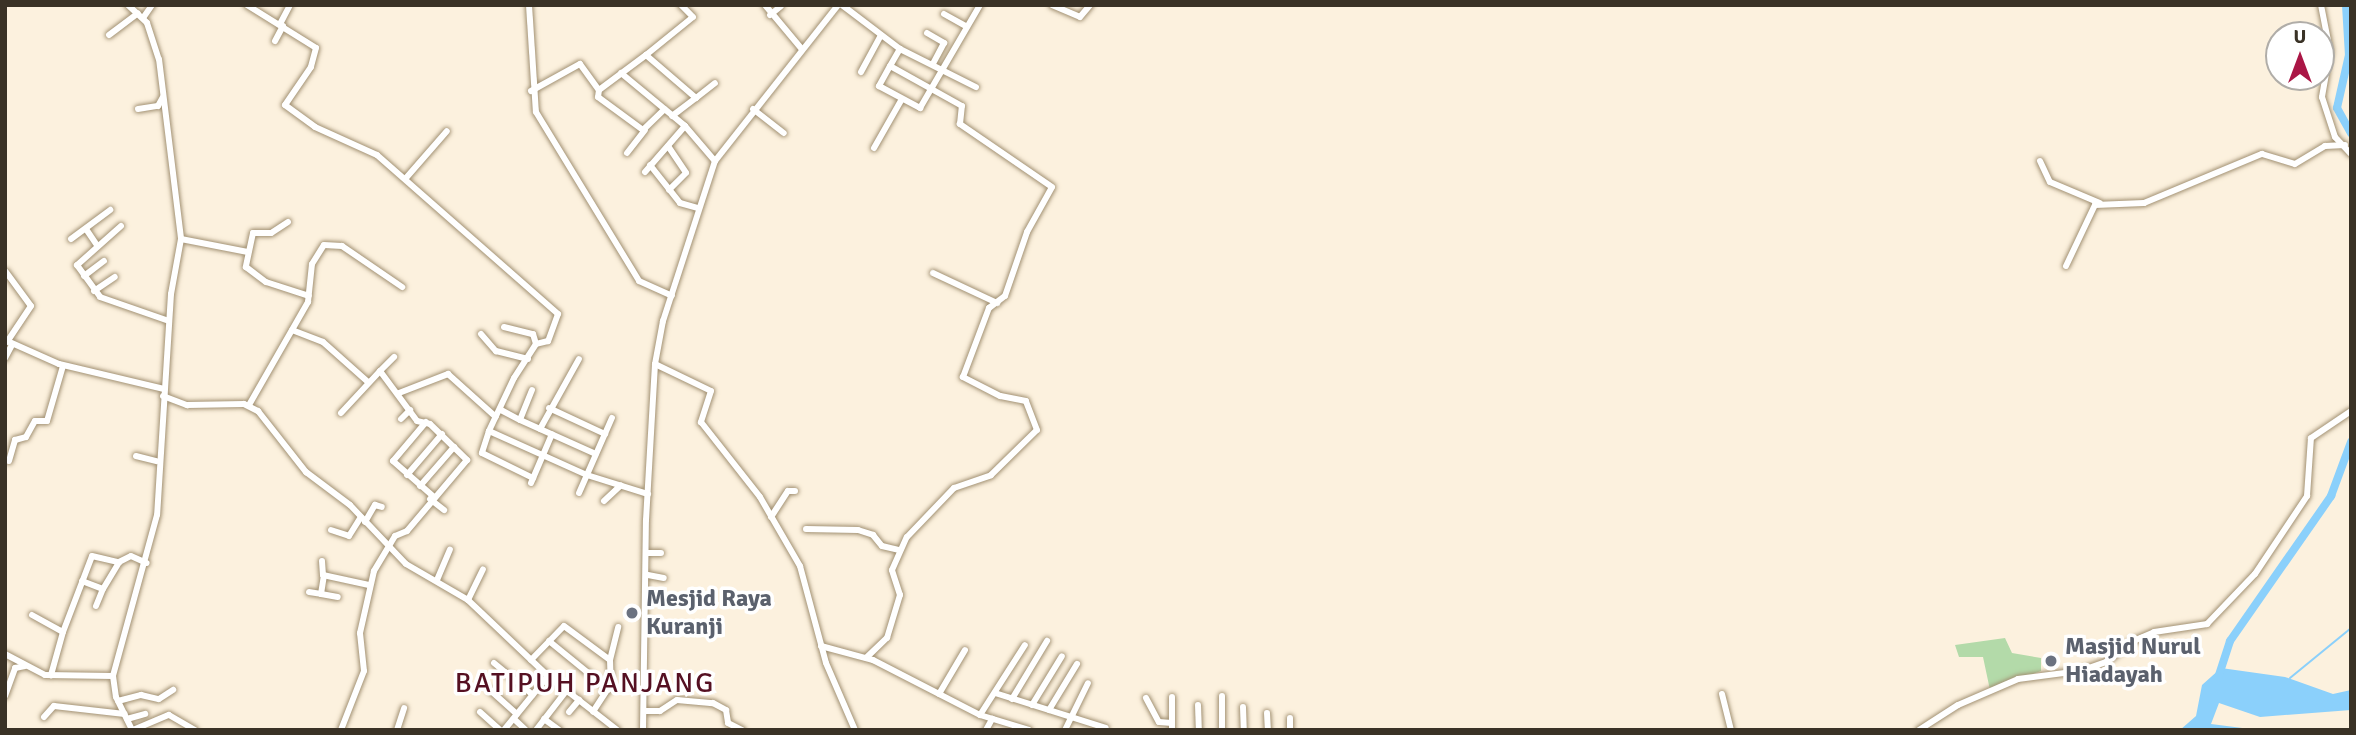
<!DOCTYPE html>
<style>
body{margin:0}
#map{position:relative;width:2356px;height:735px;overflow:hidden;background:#fcf1de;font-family:Signika,sans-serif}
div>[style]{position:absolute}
.green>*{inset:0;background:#b3daa9}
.water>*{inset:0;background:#8bd0fb}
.stream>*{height:2px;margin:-1px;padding:0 1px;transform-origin:1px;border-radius:1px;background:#8bd0fb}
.river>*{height:8px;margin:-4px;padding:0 4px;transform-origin:4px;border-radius:4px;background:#8bd0fb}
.roads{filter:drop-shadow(0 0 2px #a29173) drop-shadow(0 0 2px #a29173)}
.minor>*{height:6px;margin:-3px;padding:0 3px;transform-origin:3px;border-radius:3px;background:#fff}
.dots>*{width:19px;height:19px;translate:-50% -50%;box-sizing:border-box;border:4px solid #fff;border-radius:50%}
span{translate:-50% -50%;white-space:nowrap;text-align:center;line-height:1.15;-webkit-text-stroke:7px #fff;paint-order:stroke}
.worship-label{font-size:24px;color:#5b616d;font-weight:700}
.left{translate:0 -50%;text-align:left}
.quarter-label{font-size:28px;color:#551022;letter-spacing:2px}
.frame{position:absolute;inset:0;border:7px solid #3a3226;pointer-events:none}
.north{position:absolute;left:2265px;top:21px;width:70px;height:70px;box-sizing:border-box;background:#fff;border:2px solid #b0ada8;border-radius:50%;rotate:0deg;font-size:19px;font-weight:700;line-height:28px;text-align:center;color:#3a3226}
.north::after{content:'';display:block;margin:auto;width:24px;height:32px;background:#aa1645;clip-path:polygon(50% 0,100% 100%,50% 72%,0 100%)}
</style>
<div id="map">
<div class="green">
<div style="clip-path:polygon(2005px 638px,2012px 653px,2041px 658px,2041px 671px,1990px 690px,1983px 657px,1959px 657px,1955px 645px)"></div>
</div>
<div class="water">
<div style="clip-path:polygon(2221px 668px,2285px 677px,2333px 694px,2351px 690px,2351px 710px,2260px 717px,2219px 703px,2211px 724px,2258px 730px,2180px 730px,2196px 716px,2202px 685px)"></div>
</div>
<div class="stream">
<div style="left:2290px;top:678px;width:79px;rotate:-39.3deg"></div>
</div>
<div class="river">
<div style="left:2346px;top:5px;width:50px;rotate:86.6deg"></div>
<div style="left:2349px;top:55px;width:54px;rotate:102.8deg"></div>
<div style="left:2337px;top:108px;width:29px;rotate:61deg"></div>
<div style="left:2218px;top:678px;width:39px;rotate:-72deg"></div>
<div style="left:2230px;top:641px;width:177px;rotate:-55.1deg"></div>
<div style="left:2331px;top:496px;width:58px;rotate:-69.7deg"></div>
</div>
<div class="roads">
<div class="minor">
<div style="left:128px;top:5px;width:26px;rotate:43deg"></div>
<div style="left:147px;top:23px;width:38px;rotate:72deg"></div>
<div style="left:159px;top:59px;width:181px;rotate:83deg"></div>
<div style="left:181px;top:239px;width:56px;rotate:100.3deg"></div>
<div style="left:171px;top:294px;width:221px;rotate:93.6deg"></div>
<div style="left:157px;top:515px;width:167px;rotate:105.3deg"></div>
<div style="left:113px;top:676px;width:21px;rotate:82deg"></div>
<div style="left:116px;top:697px;width:37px;rotate:64deg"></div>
<div style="left:247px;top:5px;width:81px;rotate:31.9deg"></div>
<div style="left:316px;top:48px;width:20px;rotate:105deg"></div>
<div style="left:311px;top:67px;width:46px;rotate:124.4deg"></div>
<div style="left:285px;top:105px;width:37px;rotate:36deg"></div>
<div style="left:315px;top:127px;width:68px;rotate:24.3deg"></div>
<div style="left:377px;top:155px;width:241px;rotate:41.3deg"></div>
<div style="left:558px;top:314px;width:29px;rotate:110deg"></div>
<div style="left:548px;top:341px;width:12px;rotate:166deg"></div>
<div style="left:536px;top:344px;width:40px;rotate:122.9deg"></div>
<div style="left:514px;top:378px;width:59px;rotate:115.3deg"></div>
<div style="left:489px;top:431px;width:107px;rotate:24.2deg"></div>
<div style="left:587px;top:475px;width:64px;rotate:17.3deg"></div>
<div style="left:529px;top:5px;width:107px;rotate:86.3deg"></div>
<div style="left:536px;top:112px;width:198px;rotate:58.6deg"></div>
<div style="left:639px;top:281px;width:36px;rotate:24deg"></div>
<div style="left:765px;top:5px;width:56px;rotate:50.1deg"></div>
<div style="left:842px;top:5px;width:73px;rotate:37.2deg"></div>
<div style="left:900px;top:49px;width:85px;rotate:26.6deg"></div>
<div style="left:1052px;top:5px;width:30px;rotate:23deg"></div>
<div style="left:1080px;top:17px;width:16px;rotate:-50deg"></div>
<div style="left:2321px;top:5px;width:47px;rotate:78.9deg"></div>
<div style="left:2330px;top:51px;width:47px;rotate:99.9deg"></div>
<div style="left:2322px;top:97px;width:42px;rotate:72deg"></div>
<div style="left:2335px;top:137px;width:23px;rotate:47deg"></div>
<div style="left:944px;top:14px;width:26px;rotate:29deg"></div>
<div style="left:770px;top:15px;width:14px;rotate:-39deg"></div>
<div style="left:143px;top:18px;width:16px;rotate:-55deg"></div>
<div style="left:280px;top:24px;width:21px;rotate:-62deg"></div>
<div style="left:927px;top:33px;width:20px;rotate:30deg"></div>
<div style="left:944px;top:43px;width:24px;rotate:118deg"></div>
<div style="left:109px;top:35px;width:36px;rotate:-37deg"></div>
<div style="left:275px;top:41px;width:17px;rotate:-62deg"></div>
<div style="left:890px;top:66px;width:23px;rotate:119deg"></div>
<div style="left:879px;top:86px;width:47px;rotate:28.2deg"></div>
<div style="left:920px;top:108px;width:119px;rotate:-59.8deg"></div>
<div style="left:861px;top:72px;width:42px;rotate:-61.6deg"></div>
<div style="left:621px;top:73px;width:83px;rotate:39.6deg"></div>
<div style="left:685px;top:126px;width:46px;rotate:49.4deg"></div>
<div style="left:599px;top:90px;width:59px;rotate:-36.7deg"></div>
<div style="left:531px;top:91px;width:56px;rotate:-28.9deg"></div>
<div style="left:580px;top:64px;width:32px;rotate:54deg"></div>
<div style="left:599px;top:90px;width:7px;rotate:98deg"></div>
<div style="left:598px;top:97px;width:56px;rotate:36.3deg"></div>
<div style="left:643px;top:130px;width:30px;rotate:-44deg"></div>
<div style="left:696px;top:98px;width:24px;rotate:-38deg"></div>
<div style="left:138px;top:109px;width:20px;rotate:-9deg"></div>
<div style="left:158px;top:106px;width:10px;rotate:-61deg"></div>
<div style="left:753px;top:109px;width:39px;rotate:38deg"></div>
<div style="left:672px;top:116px;width:30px;rotate:-37deg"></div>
<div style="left:696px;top:98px;width:66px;rotate:-139.3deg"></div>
<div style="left:646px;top:55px;width:60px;rotate:-39deg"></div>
<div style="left:693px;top:17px;width:17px;rotate:-135deg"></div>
<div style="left:668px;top:146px;width:32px;rotate:56deg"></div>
<div style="left:686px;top:173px;width:24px;rotate:135deg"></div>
<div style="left:874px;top:148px;width:56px;rotate:-60.3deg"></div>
<div style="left:627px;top:153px;width:29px;rotate:-52deg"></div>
<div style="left:2040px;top:161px;width:23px;rotate:65deg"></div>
<div style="left:2050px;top:182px;width:54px;rotate:22.8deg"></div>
<div style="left:650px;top:165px;width:48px;rotate:51.7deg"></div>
<div style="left:680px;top:203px;width:18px;rotate:16deg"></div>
<div style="left:645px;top:172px;width:61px;rotate:-49deg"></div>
<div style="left:406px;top:178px;width:62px;rotate:-48.9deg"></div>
<div style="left:288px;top:222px;width:20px;rotate:147deg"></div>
<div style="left:271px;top:233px;width:18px;rotate:180deg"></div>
<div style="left:253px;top:233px;width:35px;rotate:102deg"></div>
<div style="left:246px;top:267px;width:25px;rotate:37deg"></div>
<div style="left:266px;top:282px;width:45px;rotate:18deg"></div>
<div style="left:121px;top:226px;width:59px;rotate:138.4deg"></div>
<div style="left:77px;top:265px;width:39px;rotate:54deg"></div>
<div style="left:100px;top:297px;width:73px;rotate:19.2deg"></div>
<div style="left:86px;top:229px;width:18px;rotate:56deg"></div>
<div style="left:71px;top:239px;width:49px;rotate:-36.6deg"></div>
<div style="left:181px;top:239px;width:68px;rotate:11deg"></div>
<div style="left:2066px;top:266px;width:68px;rotate:-64.6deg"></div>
<div style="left:2095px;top:205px;width:49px;rotate:-2.3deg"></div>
<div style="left:2144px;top:203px;width:128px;rotate:-22.6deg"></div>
<div style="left:2262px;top:154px;width:34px;rotate:17deg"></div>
<div style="left:2295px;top:164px;width:35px;rotate:-31deg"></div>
<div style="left:2325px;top:146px;width:20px;rotate:-3deg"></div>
<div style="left:6px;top:272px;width:42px;rotate:53.7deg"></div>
<div style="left:31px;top:306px;width:43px;rotate:123.7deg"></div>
<div style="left:933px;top:273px;width:71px;rotate:25.1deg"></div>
<div style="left:84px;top:276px;width:25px;rotate:-37deg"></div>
<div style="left:94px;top:291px;width:25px;rotate:-34deg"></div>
<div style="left:504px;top:327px;width:30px;rotate:14deg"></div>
<div style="left:533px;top:334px;width:10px;rotate:73deg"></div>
<div style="left:292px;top:330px;width:33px;rotate:21deg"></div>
<div style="left:323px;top:342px;width:59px;rotate:41.6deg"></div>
<div style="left:481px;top:334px;width:23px;rotate:49deg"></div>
<div style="left:496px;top:351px;width:33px;rotate:14deg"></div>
<div style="left:5px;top:340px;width:59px;rotate:24deg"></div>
<div style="left:59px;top:364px;width:108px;rotate:13.4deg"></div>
<div style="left:5px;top:358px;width:15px;rotate:-62deg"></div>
<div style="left:655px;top:364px;width:62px;rotate:25.7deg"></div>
<div style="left:711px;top:391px;width:33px;rotate:108deg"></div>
<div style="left:701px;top:422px;width:95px;rotate:51.8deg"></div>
<div style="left:760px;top:497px;width:80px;rotate:59.9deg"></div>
<div style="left:800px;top:566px;width:100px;rotate:75deg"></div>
<div style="left:826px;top:663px;width:73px;rotate:66.6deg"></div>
<div style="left:380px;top:371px;width:20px;rotate:-45deg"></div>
<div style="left:532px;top:390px;width:32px;rotate:112deg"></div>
<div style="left:520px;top:420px;width:83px;rotate:24.1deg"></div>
<div style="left:399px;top:393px;width:53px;rotate:-21.2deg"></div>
<div style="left:448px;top:374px;width:64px;rotate:41.9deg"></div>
<div style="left:163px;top:396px;width:26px;rotate:21deg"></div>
<div style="left:187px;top:405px;width:57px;rotate:-1deg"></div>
<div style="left:244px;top:404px;width:16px;rotate:27deg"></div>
<div style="left:258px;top:411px;width:78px;rotate:51.8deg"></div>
<div style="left:306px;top:472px;width:55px;rotate:36.9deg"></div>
<div style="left:350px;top:505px;width:81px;rotate:46.5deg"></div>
<div style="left:406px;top:564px;width:72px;rotate:30.1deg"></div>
<div style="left:468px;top:600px;width:110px;rotate:43.5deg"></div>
<div style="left:548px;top:676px;width:88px;rotate:38deg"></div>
<div style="left:249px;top:405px;width:119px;rotate:-60.2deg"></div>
<div style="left:308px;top:302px;width:38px;rotate:-84deg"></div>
<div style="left:312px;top:264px;width:22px;rotate:-58deg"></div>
<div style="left:324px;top:245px;width:18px;rotate:3deg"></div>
<div style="left:342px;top:246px;width:73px;rotate:34.3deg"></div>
<div style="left:549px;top:408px;width:62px;rotate:24.9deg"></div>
<div style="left:501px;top:410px;width:21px;rotate:28deg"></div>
<div style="left:341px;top:413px;width:57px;rotate:-47.1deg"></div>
<div style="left:380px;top:371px;width:62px;rotate:53.5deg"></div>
<div style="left:417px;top:421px;width:13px;rotate:13deg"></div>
<div style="left:430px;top:424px;width:52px;rotate:44.2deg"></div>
<div style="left:467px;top:460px;width:93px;rotate:130.2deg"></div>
<div style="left:407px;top:531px;width:13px;rotate:157deg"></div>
<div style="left:395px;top:536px;width:41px;rotate:121deg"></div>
<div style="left:374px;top:571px;width:64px;rotate:102.7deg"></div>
<div style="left:360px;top:633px;width:38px;rotate:84deg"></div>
<div style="left:364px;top:671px;width:63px;rotate:111.3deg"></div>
<div style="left:401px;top:419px;width:13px;rotate:-45deg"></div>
<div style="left:426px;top:422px;width:51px;rotate:130.2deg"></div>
<div style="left:393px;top:461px;width:55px;rotate:41.3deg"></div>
<div style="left:540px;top:429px;width:80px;rotate:-60.9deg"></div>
<div style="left:489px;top:431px;width:23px;rotate:108deg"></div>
<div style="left:482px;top:453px;width:57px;rotate:26.1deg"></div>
<div style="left:136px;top:456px;width:21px;rotate:14deg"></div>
<div style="left:9px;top:461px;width:22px;rotate:-74deg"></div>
<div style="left:15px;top:440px;width:11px;rotate:-15deg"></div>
<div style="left:26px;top:437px;width:18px;rotate:-61deg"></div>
<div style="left:35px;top:421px;width:12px"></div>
<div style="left:47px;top:421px;width:57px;rotate:-73.8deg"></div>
<div style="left:407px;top:475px;width:54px;rotate:-49.5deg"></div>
<div style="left:531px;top:483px;width:53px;rotate:-66.8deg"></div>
<div style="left:420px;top:486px;width:52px;rotate:-48.9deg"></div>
<div style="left:579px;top:493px;width:82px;rotate:-66.3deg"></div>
<div style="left:430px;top:499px;width:18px;rotate:38deg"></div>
<div style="left:604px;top:501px;width:23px;rotate:-43deg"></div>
<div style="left:771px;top:517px;width:31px;rotate:-57deg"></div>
<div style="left:788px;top:491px;width:7px"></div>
<div style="left:365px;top:522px;width:20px;rotate:-60deg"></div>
<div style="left:375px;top:505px;width:7px;rotate:16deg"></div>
<div style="left:806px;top:529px;width:52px;rotate:1.1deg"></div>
<div style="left:858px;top:530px;width:16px;rotate:18deg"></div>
<div style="left:873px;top:535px;width:14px;rotate:51deg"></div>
<div style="left:882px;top:546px;width:18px;rotate:13deg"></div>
<div style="left:331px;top:530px;width:19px;rotate:18deg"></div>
<div style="left:349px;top:536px;width:22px;rotate:-58deg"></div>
<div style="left:646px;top:553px;width:15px"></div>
<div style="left:322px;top:561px;width:14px;rotate:86deg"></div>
<div style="left:323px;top:575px;width:47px;rotate:12.3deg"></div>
<div style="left:648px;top:575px;width:16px;rotate:11deg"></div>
<div style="left:437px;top:580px;width:33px;rotate:-67deg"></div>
<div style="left:82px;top:581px;width:22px;rotate:21deg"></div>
<div style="left:103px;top:589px;width:31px;rotate:-59deg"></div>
<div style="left:309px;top:592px;width:12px;rotate:9deg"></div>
<div style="left:321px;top:594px;width:19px;rotate:-81deg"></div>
<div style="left:321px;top:594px;width:17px;rotate:10deg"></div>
<div style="left:468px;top:600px;width:34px;rotate:-64deg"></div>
<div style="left:96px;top:606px;width:18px;rotate:-68deg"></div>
<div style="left:32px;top:615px;width:35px;rotate:29deg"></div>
<div style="left:63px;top:632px;width:45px;rotate:105.6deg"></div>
<div style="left:63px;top:632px;width:81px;rotate:-69.1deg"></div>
<div style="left:92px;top:556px;width:28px;rotate:13deg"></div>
<div style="left:119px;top:562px;width:13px;rotate:-27deg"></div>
<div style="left:131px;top:556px;width:17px;rotate:24deg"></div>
<div style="left:549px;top:641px;width:77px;rotate:39.2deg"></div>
<div style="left:821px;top:646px;width:54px;rotate:15.1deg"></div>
<div style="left:873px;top:660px;width:120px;rotate:27.2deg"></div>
<div style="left:980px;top:715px;width:83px;rotate:-57.3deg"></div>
<div style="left:5px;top:654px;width:45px;rotate:27.7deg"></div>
<div style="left:45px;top:675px;width:68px;rotate:0.8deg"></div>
<div style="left:867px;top:657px;width:28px;rotate:-44deg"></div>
<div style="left:887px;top:638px;width:45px;rotate:-73.2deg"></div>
<div style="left:900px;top:595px;width:26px;rotate:-108deg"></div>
<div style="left:892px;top:570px;width:36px;rotate:-66deg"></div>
<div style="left:907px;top:537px;width:68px;rotate:-46.2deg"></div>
<div style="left:954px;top:488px;width:39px;rotate:-19deg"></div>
<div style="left:991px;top:475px;width:64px;rotate:-44.4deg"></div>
<div style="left:1037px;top:430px;width:31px;rotate:-111deg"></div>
<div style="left:1026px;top:401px;width:26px;rotate:-169deg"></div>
<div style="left:1000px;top:396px;width:42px;rotate:-152.8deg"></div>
<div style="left:963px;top:377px;width:74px;rotate:-69.4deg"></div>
<div style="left:989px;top:308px;width:20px;rotate:-37deg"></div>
<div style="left:1005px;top:296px;width:68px;rotate:-71deg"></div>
<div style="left:1027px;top:232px;width:51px;rotate:-60.9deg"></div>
<div style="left:1052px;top:187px;width:112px;rotate:-145.6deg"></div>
<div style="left:960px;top:124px;width:18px;rotate:-84deg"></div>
<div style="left:962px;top:106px;width:82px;rotate:-150.9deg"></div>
<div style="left:890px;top:66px;width:20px;rotate:-60deg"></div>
<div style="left:531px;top:660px;width:47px;rotate:-45.9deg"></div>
<div style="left:564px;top:626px;width:57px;rotate:36.5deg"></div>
<div style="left:610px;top:660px;width:24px;rotate:88deg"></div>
<div style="left:611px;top:684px;width:33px;rotate:123deg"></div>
<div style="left:610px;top:660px;width:34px;rotate:-76deg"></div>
<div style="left:494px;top:663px;width:50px;rotate:39.4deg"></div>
<div style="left:490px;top:690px;width:36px;rotate:42deg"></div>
<div style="left:995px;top:693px;width:116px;rotate:17.5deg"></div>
<div style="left:939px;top:694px;width:51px;rotate:-59.4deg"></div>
<div style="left:1722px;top:694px;width:37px;rotate:76deg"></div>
<div style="left:5px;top:696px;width:30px;rotate:-70deg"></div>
<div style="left:15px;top:668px;width:10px;rotate:-11deg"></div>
<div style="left:1222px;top:696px;width:34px;rotate:90deg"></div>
<div style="left:1172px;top:697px;width:33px;rotate:90deg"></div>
<div style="left:1146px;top:698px;width:27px;rotate:62deg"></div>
<div style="left:1159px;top:722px;width:13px;rotate:4deg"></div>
<div style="left:1012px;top:699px;width:68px;rotate:-58.9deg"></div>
<div style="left:118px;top:701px;width:24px;rotate:-15deg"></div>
<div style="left:141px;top:695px;width:18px;rotate:13deg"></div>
<div style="left:159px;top:699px;width:17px;rotate:-33deg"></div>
<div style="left:1032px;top:705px;width:57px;rotate:-58.5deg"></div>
<div style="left:1198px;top:705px;width:25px;rotate:88deg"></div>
<div style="left:1243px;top:707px;width:23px;rotate:88deg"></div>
<div style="left:1049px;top:710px;width:54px;rotate:-58.7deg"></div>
<div style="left:645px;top:711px;width:15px"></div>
<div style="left:660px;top:711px;width:20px;rotate:-33deg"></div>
<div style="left:677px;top:700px;width:36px;rotate:5deg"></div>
<div style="left:713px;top:703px;width:15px;rotate:28deg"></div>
<div style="left:726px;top:710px;width:13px;rotate:81deg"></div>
<div style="left:728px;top:723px;width:16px;rotate:27deg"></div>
<div style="left:480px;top:712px;width:27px;rotate:42deg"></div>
<div style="left:569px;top:712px;width:16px;rotate:-50deg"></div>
<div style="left:1267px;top:713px;width:17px;rotate:87deg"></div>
<div style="left:980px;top:715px;width:51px;rotate:17deg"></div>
<div style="left:44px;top:717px;width:15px;rotate:-48deg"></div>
<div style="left:54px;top:706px;width:71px;rotate:6.4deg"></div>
<div style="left:1290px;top:718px;width:12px;rotate:90deg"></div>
<div style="left:127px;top:719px;width:19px;rotate:-16deg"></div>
<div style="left:514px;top:719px;width:16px;rotate:43deg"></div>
<div style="left:544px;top:719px;width:19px;rotate:36deg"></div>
<div style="left:133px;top:730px;width:39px;rotate:-23deg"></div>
<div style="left:169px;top:715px;width:30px;rotate:30deg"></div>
<div style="left:397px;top:730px;width:23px;rotate:-72deg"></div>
<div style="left:504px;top:730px;width:70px;rotate:-50.8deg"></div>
<div style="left:536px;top:730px;width:51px;rotate:-52.2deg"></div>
<div style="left:643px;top:730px;width:210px;rotate:-89.2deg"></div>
<div style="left:646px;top:520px;width:156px;rotate:-86.7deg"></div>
<div style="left:655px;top:364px;width:44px;rotate:-79.5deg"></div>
<div style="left:663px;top:321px;width:168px;rotate:-72deg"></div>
<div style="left:715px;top:161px;width:199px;rotate:-51.7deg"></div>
<div style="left:986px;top:730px;width:13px;rotate:-61deg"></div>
<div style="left:1065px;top:730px;width:52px;rotate:-63.9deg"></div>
<div style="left:1919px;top:730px;width:46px;rotate:-32.7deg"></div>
<div style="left:1958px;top:705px;width:65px;rotate:-23.4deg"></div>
<div style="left:2018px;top:679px;width:63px;rotate:-7.4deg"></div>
<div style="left:2080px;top:671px;width:28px;rotate:-19deg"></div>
<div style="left:2106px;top:662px;width:32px;rotate:-39deg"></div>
<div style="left:2131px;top:642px;width:25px;rotate:-23deg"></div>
<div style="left:2154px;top:632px;width:54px;rotate:-8.6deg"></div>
<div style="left:2207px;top:624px;width:69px;rotate:-46.2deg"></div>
<div style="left:2255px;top:574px;width:94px;rotate:-56.3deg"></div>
<div style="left:2307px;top:496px;width:58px;rotate:-86.1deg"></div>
<div style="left:2311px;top:438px;width:48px;rotate:-34deg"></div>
</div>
</div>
<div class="dots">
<div style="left:632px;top:613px;background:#6b7280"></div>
<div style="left:2051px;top:661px;background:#6b7280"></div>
</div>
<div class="worship-label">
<span class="left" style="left:646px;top:613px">Mesjid Raya<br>Kuranji</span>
<span class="left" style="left:2065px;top:661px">Masjid Nurul<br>Hiadayah</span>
</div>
<div class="quarter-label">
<span style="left:585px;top:683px">BATIPUH PANJANG</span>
</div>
<div class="frame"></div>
<div class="north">U</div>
</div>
